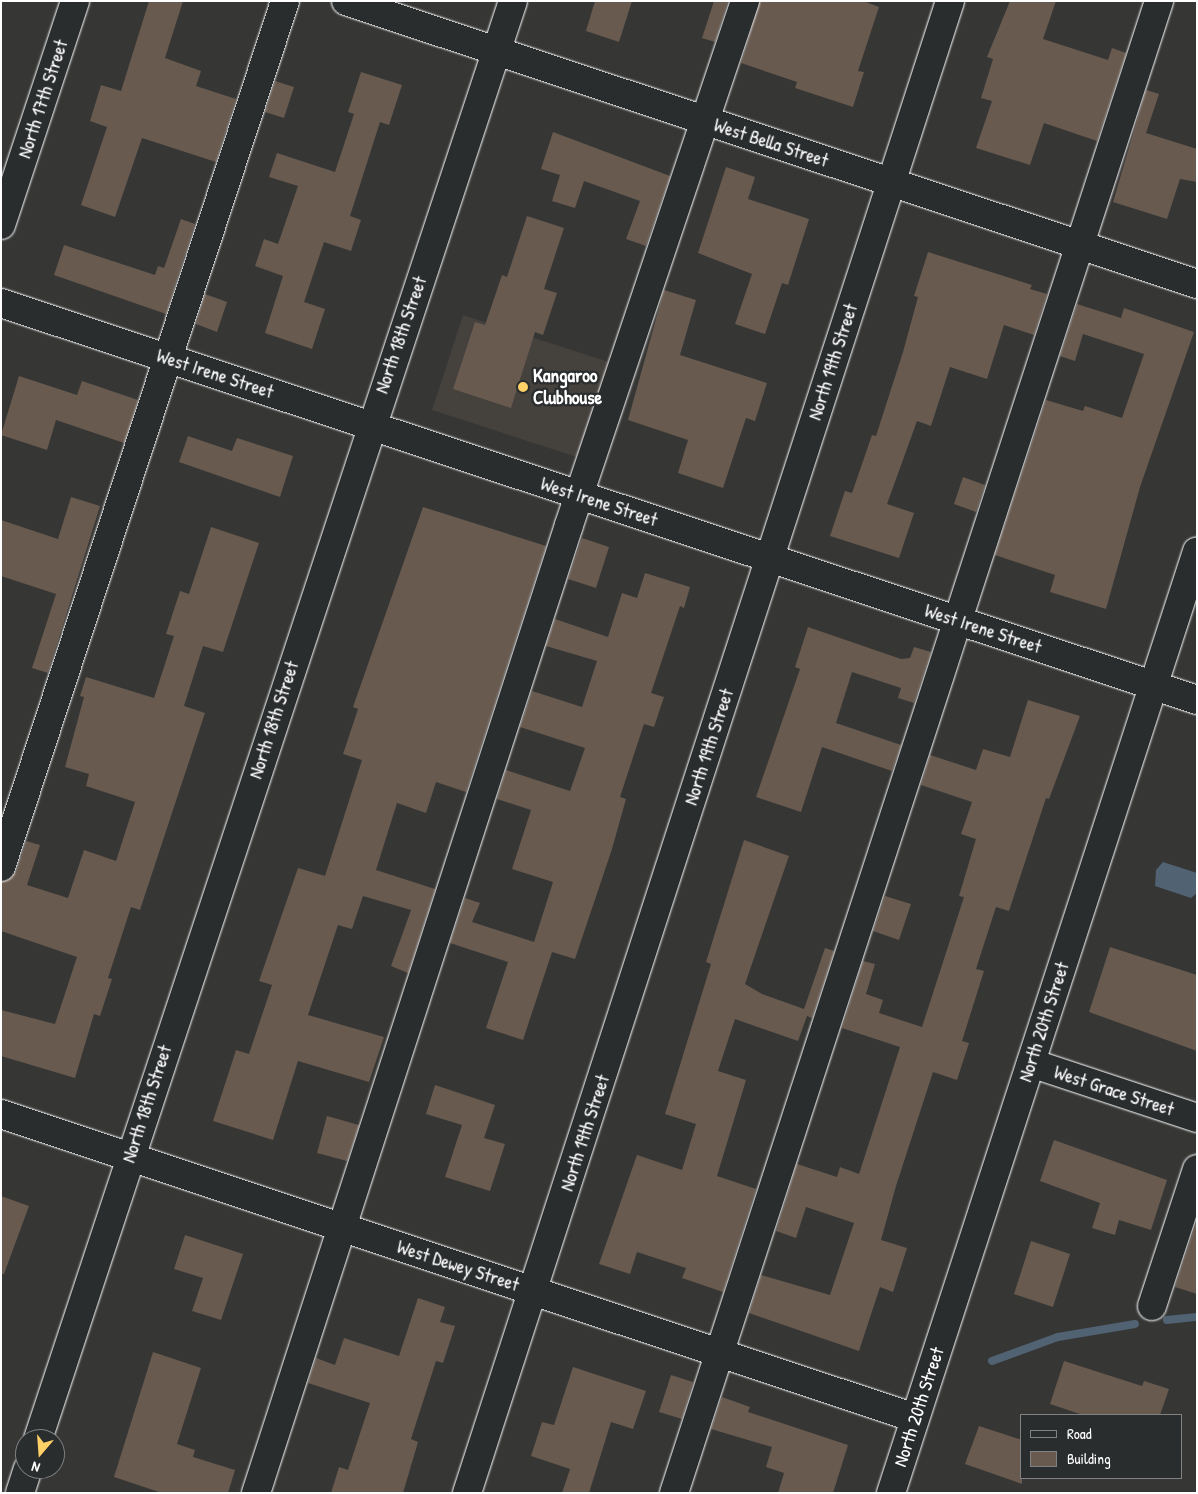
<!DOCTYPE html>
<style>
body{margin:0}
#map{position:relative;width:1198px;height:1494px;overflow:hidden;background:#363635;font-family:"Patrick Hand",sans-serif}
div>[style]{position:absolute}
.built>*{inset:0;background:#45413d}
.water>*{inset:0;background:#516273}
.stream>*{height:8px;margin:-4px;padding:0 4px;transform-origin:4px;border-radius:4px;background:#516273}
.building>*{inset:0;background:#685a4f}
.roads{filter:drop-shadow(0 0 1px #fff) drop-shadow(0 0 1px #fff)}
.minor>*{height:28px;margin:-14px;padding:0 14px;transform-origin:14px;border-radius:14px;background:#2a2d2e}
.dots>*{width:14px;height:14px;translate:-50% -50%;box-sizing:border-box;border:2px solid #2a2d2e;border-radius:50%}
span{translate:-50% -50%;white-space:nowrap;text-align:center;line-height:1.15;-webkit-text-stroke:4.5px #2a2d2e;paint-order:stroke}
.street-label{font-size:19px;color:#fff}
.poi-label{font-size:19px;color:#fff;font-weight:700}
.left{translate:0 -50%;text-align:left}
.frame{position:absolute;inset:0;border:2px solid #fff;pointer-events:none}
.legend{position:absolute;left:1020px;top:1414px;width:162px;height:65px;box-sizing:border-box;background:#2a2d2e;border:1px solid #7f8182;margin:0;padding:6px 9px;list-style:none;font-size:15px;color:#fff}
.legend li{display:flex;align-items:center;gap:10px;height:25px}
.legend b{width:25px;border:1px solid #7f8182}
.north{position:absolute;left:15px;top:1429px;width:50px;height:50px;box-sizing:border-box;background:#2a2d2e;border:1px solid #7f8182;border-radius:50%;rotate:198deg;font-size:14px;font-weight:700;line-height:20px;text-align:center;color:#fff}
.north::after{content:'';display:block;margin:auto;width:18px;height:22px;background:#ffd166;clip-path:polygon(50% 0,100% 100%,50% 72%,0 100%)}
</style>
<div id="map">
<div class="built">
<div style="clip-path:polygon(463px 315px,615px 364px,583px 459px,432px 410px)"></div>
</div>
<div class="water">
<div style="clip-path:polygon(1163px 862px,1197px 873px,1197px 893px,1191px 898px,1155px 886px,1156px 870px)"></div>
</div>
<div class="stream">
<div style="left:1167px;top:1320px;width:30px;rotate:-6deg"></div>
<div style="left:992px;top:1361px;width:70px;rotate:-20deg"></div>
<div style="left:1058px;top:1337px;width:78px;rotate:-9.6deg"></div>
</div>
<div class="building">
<div style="clip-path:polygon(149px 1px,183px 1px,165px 58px,201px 71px,196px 86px,236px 99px,216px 162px,142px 138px,115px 217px,81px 205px,107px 127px,90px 121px,101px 85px,121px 91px)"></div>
<div style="clip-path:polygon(595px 1px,632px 1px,619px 42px,586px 31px)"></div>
<div style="clip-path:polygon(714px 1px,728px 1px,715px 42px,702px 38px)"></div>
<div style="clip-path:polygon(760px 1px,863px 1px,879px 7px,858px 71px,864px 72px,853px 107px,795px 88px,797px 82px,741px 63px)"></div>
<div style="clip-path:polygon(1010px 1px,1056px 1px,1043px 39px,1108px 60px,1112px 48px,1126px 53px,1097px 141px,1044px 123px,1030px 165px,976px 148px,992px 101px,981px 98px,993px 59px,987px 57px)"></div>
<div style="clip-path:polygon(361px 72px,402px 85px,389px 125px,380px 122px,350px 216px,361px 220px,351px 251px,324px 242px,304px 302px,325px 309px,312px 349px,265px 333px,283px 276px,255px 266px,264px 239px,278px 244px,298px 186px,269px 177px,277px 153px,335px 172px,354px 114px,348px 112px)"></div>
<div style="clip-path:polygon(275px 81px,294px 87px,284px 118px,265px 112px)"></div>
<div style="clip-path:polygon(1146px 90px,1159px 94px,1146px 133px,1197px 149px,1197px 182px,1180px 179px,1167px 219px,1113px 202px)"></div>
<div style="clip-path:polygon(553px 132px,670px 176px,646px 246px,626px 239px,640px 201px,584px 181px,575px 208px,552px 201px,560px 175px,541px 169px)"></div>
<div style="clip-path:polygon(726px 167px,755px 177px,748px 199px,809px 219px,788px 285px,782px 283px,765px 334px,735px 324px,752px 274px,698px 253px)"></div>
<div style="clip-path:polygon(527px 216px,564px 228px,544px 289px,557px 293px,543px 335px,535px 332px,511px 408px,453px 389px,475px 322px,485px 325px,502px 275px,507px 277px)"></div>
<div style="clip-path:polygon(181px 219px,195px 224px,166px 314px,54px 275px,64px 245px,155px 275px,158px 266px,164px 268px)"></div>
<div style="clip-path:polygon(928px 252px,1032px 285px,1030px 289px,1047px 294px,1034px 335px,1004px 325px,987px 379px,950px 367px,931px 426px,917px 421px,887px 504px,914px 513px,899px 558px,830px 536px,845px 491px,852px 493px,872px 435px,876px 436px,903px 352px,918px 297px,914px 296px)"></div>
<div style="clip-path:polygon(664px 290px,696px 300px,680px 355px,767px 383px,755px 421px,746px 418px,723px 488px,678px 473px,688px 440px,628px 420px)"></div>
<div style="clip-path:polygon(205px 294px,227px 302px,217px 332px,196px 324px)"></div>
<div style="clip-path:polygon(1077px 304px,1121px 318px,1124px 308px,1194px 332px,1140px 487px,1106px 609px,1050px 592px,1055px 575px,995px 555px,1046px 400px,1083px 411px,1085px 406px,1122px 418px,1144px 354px,1083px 334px,1075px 361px,1060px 356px)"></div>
<div style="clip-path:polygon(19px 376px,77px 395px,82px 381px,138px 400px,124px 443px,56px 420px,47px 450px,1px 435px)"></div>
<div style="clip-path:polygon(188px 436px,232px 451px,237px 438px,293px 456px,280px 497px,179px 462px)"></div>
<div style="clip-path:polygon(963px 477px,985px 485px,976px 512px,954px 504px)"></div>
<div style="clip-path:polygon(71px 497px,100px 506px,48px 673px,32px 668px,56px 594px,1px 576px,1px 520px,58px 539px)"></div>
<div style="clip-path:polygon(423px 507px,546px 546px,466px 792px,436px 782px,426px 813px,397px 803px,376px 870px,435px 889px,408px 973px,391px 966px,411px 910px,363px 896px,352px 929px,338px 925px,308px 1015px,384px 1037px,369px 1082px,298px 1061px,273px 1140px,213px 1121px,236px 1050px,249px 1054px,272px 985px,259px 981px,298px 868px,325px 876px,362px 760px,343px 754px,358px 709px,353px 707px)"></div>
<div style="clip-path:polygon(211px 527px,259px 543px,223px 652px,203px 646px,184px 706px,205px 713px,140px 910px,131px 907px,108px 978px,112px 979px,100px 1016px,94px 1014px,75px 1078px,1px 1056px,1px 1010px,55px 1024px,77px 957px,1px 931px,1px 882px,16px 872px,26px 841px,40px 845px,27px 885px,68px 898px,84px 850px,116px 861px,135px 802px,86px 786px,89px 774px,65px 767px,84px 697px,80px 696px,86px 677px,154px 698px,174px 636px,166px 634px,180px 591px,189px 594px)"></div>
<div style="clip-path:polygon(582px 538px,609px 547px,596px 588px,568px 579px)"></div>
<div style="clip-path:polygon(645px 573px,690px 587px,684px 608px,680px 606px,651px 693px,664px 697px,654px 727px,644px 724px,620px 797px,626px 799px,612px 849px,575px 959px,552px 952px,523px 1040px,486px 1028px,508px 962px,450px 943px,465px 898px,480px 903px,472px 922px,534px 942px,553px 882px,512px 869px,531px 810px,497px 799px,506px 770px,570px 791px,585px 748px,520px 727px,532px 691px,582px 707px,597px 661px,546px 646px,555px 619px,608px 637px,622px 593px,637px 598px)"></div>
<div style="clip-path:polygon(808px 627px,901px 659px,910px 658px,914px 647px,931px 652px,914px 703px,898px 698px,901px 688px,852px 672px,836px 723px,901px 745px,892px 771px,822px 747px,801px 812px,756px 797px,800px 669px,795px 667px)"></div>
<div style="clip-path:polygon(1028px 700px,1080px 716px,1049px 799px,1046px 798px,1009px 911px,996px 907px,976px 969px,984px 971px,962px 1041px,969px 1043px,957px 1080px,933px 1072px,896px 1186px,881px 1240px,907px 1248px,893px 1292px,880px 1287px,859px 1351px,749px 1313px,761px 1275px,830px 1295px,854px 1223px,806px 1207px,796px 1238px,776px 1231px,797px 1164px,837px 1177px,840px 1167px,859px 1174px,900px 1047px,842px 1028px,863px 961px,875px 964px,866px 994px,883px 1000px,879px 1013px,922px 1027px,964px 897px,959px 896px,976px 839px,961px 834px,972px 802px,921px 785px,930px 755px,976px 770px,983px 749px,1010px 757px)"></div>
<div style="clip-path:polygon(744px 840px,789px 856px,745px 984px,762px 994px,804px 1009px,825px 948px,834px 951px,812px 1018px,807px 1016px,798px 1041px,735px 1019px,718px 1071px,746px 1080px,717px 1176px,756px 1189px,723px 1292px,682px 1278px,686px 1268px,637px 1252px,630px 1274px,599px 1264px,637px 1155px,682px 1170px,696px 1124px,665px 1114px,711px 964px,706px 962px)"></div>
<div style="clip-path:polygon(885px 896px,911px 904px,899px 940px,873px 931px)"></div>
<div style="clip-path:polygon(1110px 947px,1197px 975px,1197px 1051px,1089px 1012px)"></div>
<div style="clip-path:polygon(435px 1085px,495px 1105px,484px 1138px,505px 1144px,490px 1191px,445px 1177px,462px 1125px,426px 1114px)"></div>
<div style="clip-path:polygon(327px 1116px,359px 1125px,347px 1161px,317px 1153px)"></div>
<div style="clip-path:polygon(1054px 1140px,1167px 1180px,1151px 1230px,1119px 1220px,1115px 1235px,1092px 1228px,1100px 1203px,1040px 1181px)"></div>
<div style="clip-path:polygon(1px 1196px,29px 1206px,4px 1274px,1px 1274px)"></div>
<div style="clip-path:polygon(1197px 1220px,1197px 1294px,1175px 1287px)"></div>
<div style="clip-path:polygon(185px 1235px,243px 1254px,221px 1320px,192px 1311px,203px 1278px,174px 1269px)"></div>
<div style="clip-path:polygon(1031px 1241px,1070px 1254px,1053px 1307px,1014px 1294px)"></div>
<div style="clip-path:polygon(418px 1298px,445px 1307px,440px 1322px,455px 1326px,443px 1363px,436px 1361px,411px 1439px,418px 1442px,403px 1493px,331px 1493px,339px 1467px,348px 1470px,370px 1403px,308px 1383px,316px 1358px,335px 1365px,344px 1338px,399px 1356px)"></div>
<div style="clip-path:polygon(153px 1352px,201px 1368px,177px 1444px,195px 1450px,193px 1457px,235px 1470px,228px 1493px,162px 1493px,114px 1477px)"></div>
<div style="clip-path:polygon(1064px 1361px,1142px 1386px,1144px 1381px,1169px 1389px,1160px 1415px,1083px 1415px,1050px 1404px)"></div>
<div style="clip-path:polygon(573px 1367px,646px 1391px,633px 1429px,611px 1422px,589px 1493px,562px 1493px,570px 1469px,531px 1456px,542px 1422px,554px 1425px)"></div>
<div style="clip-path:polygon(671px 1375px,693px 1382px,682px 1419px,659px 1412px)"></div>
<div style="clip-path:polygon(722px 1397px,750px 1407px,748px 1412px,848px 1445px,833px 1493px,778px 1493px,784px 1473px,766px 1467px,772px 1447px,711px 1429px)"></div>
<div style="clip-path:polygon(979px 1426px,1022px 1440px,1022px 1484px,965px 1464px)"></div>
</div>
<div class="roads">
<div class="minor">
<div style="left:346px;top:1px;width:897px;rotate:18.39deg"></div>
<div style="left:1px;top:225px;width:236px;rotate:-71.7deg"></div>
<div style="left:1px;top:303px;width:1260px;rotate:18.36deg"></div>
<div style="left:1px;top:867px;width:911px;rotate:-71.84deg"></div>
<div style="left:1031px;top:1063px;width:175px;rotate:18.3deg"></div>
<div style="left:1px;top:1114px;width:963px;rotate:18.4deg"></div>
<div style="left:1152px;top:1306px;width:144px;rotate:-71.8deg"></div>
<div style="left:38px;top:1439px;width:1514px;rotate:-71.72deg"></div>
<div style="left:20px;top:1493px;width:25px;rotate:-72deg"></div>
<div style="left:256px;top:1493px;width:1017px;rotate:-72.08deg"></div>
<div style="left:569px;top:525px;width:553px;rotate:-71.43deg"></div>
<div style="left:467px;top:1493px;width:1568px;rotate:-72.06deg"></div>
<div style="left:674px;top:1493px;width:1569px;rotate:-71.99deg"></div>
<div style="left:891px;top:1493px;width:990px;rotate:-72deg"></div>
</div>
</div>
<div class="dots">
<div style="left:523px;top:387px;background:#ffd166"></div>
</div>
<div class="street-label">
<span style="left:43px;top:99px;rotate:-72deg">North 17th Street</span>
<span style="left:771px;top:143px;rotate:18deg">West Bella Street</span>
<span style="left:401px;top:335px;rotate:-71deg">North 18th Street</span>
<span style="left:833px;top:362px;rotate:-72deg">North 19th Street</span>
<span style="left:215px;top:374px;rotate:18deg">West Irene Street</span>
<span style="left:599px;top:502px;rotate:18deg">West Irene Street</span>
<span style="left:983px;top:629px;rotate:18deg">West Irene Street</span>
<span style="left:274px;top:720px;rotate:-72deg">North 18th Street</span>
<span style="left:709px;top:747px;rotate:-72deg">North 19th Street</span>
<span style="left:1044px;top:1022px;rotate:-72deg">North 20th Street</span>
<span style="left:1114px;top:1091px;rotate:18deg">West Grace Street</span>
<span style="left:147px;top:1104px;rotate:-72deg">North 18th Street</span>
<span style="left:585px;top:1133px;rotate:-72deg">North 19th Street</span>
<span style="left:458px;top:1266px;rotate:18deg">West Dewey Street</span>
<span style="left:919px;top:1407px;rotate:-72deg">North 20th Street</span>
</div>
<div class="poi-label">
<span class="left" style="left:533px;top:387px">Kangaroo<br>Clubhouse</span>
</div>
<div class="frame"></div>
<ul class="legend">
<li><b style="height:6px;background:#2a2d2e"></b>Road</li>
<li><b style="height:14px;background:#685a4f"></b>Building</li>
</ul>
<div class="north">N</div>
</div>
